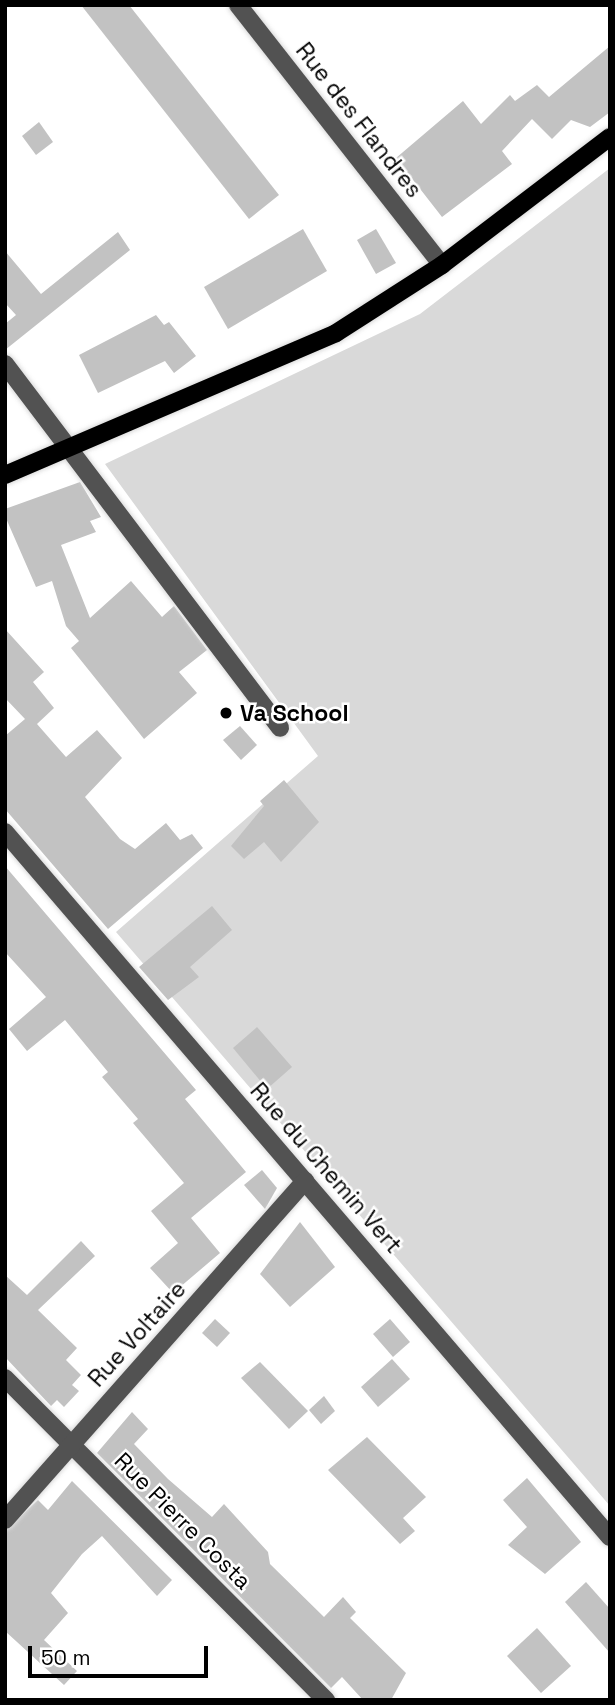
<!DOCTYPE html>
<style>
body{margin:0}
#map{position:relative;width:615px;height:1705px;overflow:hidden;background:#fff;font-family:"Space Grotesk",sans-serif}
div>[style]{position:absolute}
.green>*{inset:0;background:#d9d9d9}
.building>*{inset:0;background:#c2c2c2}
.roads{filter:drop-shadow(0 0 2px #dbdbdb) drop-shadow(0 0 2px #dbdbdb)}
.minor>*{height:18px;margin:-9px;padding:0 9px;transform-origin:9px;border-radius:9px;background:#525252}
.major>*{height:18px;margin:-9px;padding:0 9px;transform-origin:9px;border-radius:9px;background:#000}
.dots>*{width:19px;height:19px;translate:-50% -50%;box-sizing:border-box;border:4px solid #fff;border-radius:50%}
span{translate:-50% -50%;white-space:nowrap;text-align:center;line-height:1.15;-webkit-text-stroke:5px #fff;paint-order:stroke}
.street-label{font-size:23px;color:#000}
.poi-label{font-size:23px;color:#000;font-weight:700}
.left{translate:0 -50%;text-align:left}
.frame{position:absolute;inset:0;border:7px solid #000;pointer-events:none}
.scale{position:absolute;left:28px;top:1646px;width:180px;height:32px;box-sizing:border-box;border:4px solid #000;border-top:0;padding-left:9px;font-size:21px;line-height:24px;white-space:nowrap;color:#000;-webkit-text-stroke:5px #fff;paint-order:stroke}
</style>
<div id="map">
<div class="green">
<div style="clip-path:polygon(610px 168px,610px 1506px,116px 932px,318px 756px,105px 464px,420px 314px)"></div>
</div>
<div class="building">
<div style="clip-path:polygon(81px 5px,129px 5px,279px 195px,249px 219px)"></div>
<div style="clip-path:polygon(610px 46px,610px 112px,590px 127px,571px 120px,552px 139px,532px 119px,502px 151px,512px 164px,442px 217px,396px 158px,463px 101px,481px 124px,510px 95px,515px 101px,537px 85px,549px 97px)"></div>
<div style="clip-path:polygon(39px 122px,53px 142px,36px 155px,22px 136px)"></div>
<div style="clip-path:polygon(303px 229px,327px 271px,228px 329px,204px 287px)"></div>
<div style="clip-path:polygon(376px 229px,396px 263px,376px 274px,357px 240px)"></div>
<div style="clip-path:polygon(118px 232px,130px 250px,5px 350px,5px 324px,16px 315px,5px 303px,5px 251px,41px 294px)"></div>
<div style="clip-path:polygon(156px 315px,164px 325px,169px 322px,196px 356px,174px 373px,165px 361px,98px 393px,79px 355px)"></div>
<div style="clip-path:polygon(80px 482px,101px 517px,90px 521px,96px 532px,61px 545px,90px 618px,131px 581px,162px 617px,174px 606px,207px 650px,179px 672px,197px 693px,144px 739px,71px 648px,79px 641px,66px 626px,52px 581px,36px 587px,5px 516px,5px 509px)"></div>
<div style="clip-path:polygon(5px 629px,44px 672px,33px 682px,54px 708px,37px 724px,51px 740px,66px 757px,97px 730px,122px 758px,85px 797px,120px 839px,135px 849px,166px 823px,180px 840px,192px 834px,203px 848px,108px 929px,5px 809px,5px 736px,25px 719px,5px 698px)"></div>
<div style="clip-path:polygon(240px 726px,257px 745px,241px 760px,223px 740px)"></div>
<div style="clip-path:polygon(284px 780px,319px 822px,281px 862px,264px 842px,244px 859px,231px 846px,264px 806px,260px 801px)"></div>
<div style="clip-path:polygon(5px 866px,196px 1090px,185px 1099px,246px 1172px,191px 1218px,220px 1253px,173px 1293px,150px 1268px,178px 1243px,151px 1211px,184px 1183px,133px 1123px,138px 1119px,102px 1077px,108px 1072px,65px 1020px,27px 1051px,9px 1029px,46px 997px,5px 952px)"></div>
<div style="clip-path:polygon(212px 906px,232px 930px,190px 967px,199px 977px,168px 1000px,139px 967px)"></div>
<div style="clip-path:polygon(257px 1027px,292px 1067px,267px 1089px,233px 1048px)"></div>
<div style="clip-path:polygon(262px 1170px,277px 1188px,265px 1209px,244px 1185px)"></div>
<div style="clip-path:polygon(300px 1222px,335px 1267px,290px 1307px,260px 1274px)"></div>
<div style="clip-path:polygon(81px 1241px,95px 1256px,38px 1310px,77px 1348px,66px 1360px,81px 1375px,72px 1385px,79px 1391px,64px 1407px,57px 1400px,51px 1406px,5px 1357px,5px 1275px,27px 1295px)"></div>
<div style="clip-path:polygon(215px 1319px,230px 1333px,217px 1347px,202px 1333px)"></div>
<div style="clip-path:polygon(390px 1319px,410px 1342px,393px 1357px,373px 1334px)"></div>
<div style="clip-path:polygon(392px 1359px,410px 1379px,378px 1407px,361px 1387px)"></div>
<div style="clip-path:polygon(260px 1362px,308px 1411px,289px 1429px,241px 1378px)"></div>
<div style="clip-path:polygon(324px 1396px,335px 1411px,321px 1424px,309px 1410px)"></div>
<div style="clip-path:polygon(132px 1412px,148px 1429px,134px 1444px,168px 1479px,212px 1517px,224px 1504px,268px 1552px,270px 1564px,324px 1617px,343px 1597px,356px 1612px,350px 1618px,406px 1673px,391px 1700px,363px 1700px,342px 1677px,331px 1688px,97px 1453px)"></div>
<div style="clip-path:polygon(367px 1437px,426px 1497px,403px 1518px,415px 1531px,400px 1544px,328px 1470px)"></div>
<div style="clip-path:polygon(527px 1478px,581px 1542px,545px 1574px,508px 1545px,527px 1527px,503px 1500px)"></div>
<div style="clip-path:polygon(72px 1481px,172px 1580px,157px 1596px,102px 1536px,82px 1554px,51px 1593px,68px 1613px,44px 1640px,77px 1671px,64px 1685px,5px 1631px,5px 1531px,38px 1500px,48px 1510px)"></div>
<div style="clip-path:polygon(586px 1582px,610px 1609px,610px 1653px,565px 1602px)"></div>
<div style="clip-path:polygon(537px 1628px,571px 1666px,541px 1693px,507px 1656px)"></div>
</div>
<div class="roads">
<div class="minor">
<div style="left:238px;top:5px;width:330px;rotate:51.9deg"></div>
<div style="left:5px;top:364px;width:456px;rotate:52.9deg"></div>
<div style="left:5px;top:832px;width:929px;rotate:49.37deg"></div>
<div style="left:5px;top:1378px;width:455px;rotate:45.1deg"></div>
<div style="left:5px;top:1520px;width:453px;rotate:-48.5deg"></div>
</div>
<div class="major">
<div style="left:5px;top:475px;width:360px;rotate:-23.2deg"></div>
<div style="left:336px;top:333px;width:126px;rotate:-32.7deg"></div>
<div style="left:442px;top:265px;width:211px;rotate:-37.3deg"></div>
</div>
</div>
<div class="dots">
<div style="left:226px;top:713px;background:#000"></div>
</div>
<div class="street-label">
<span style="left:359px;top:120px;rotate:52deg">Rue des Flandres</span>
<span style="left:326px;top:1168px;rotate:49deg">Rue du Chemin Vert</span>
<span style="left:137px;top:1334px;rotate:-48deg">Rue Voltaire</span>
<span style="left:183px;top:1521px;rotate:45deg">Rue Pierre Costa</span>
</div>
<div class="poi-label">
<span class="left" style="left:240px;top:713px">Va School</span>
</div>
<div class="frame"></div>
<div class="scale">50 m</div>
</div>
